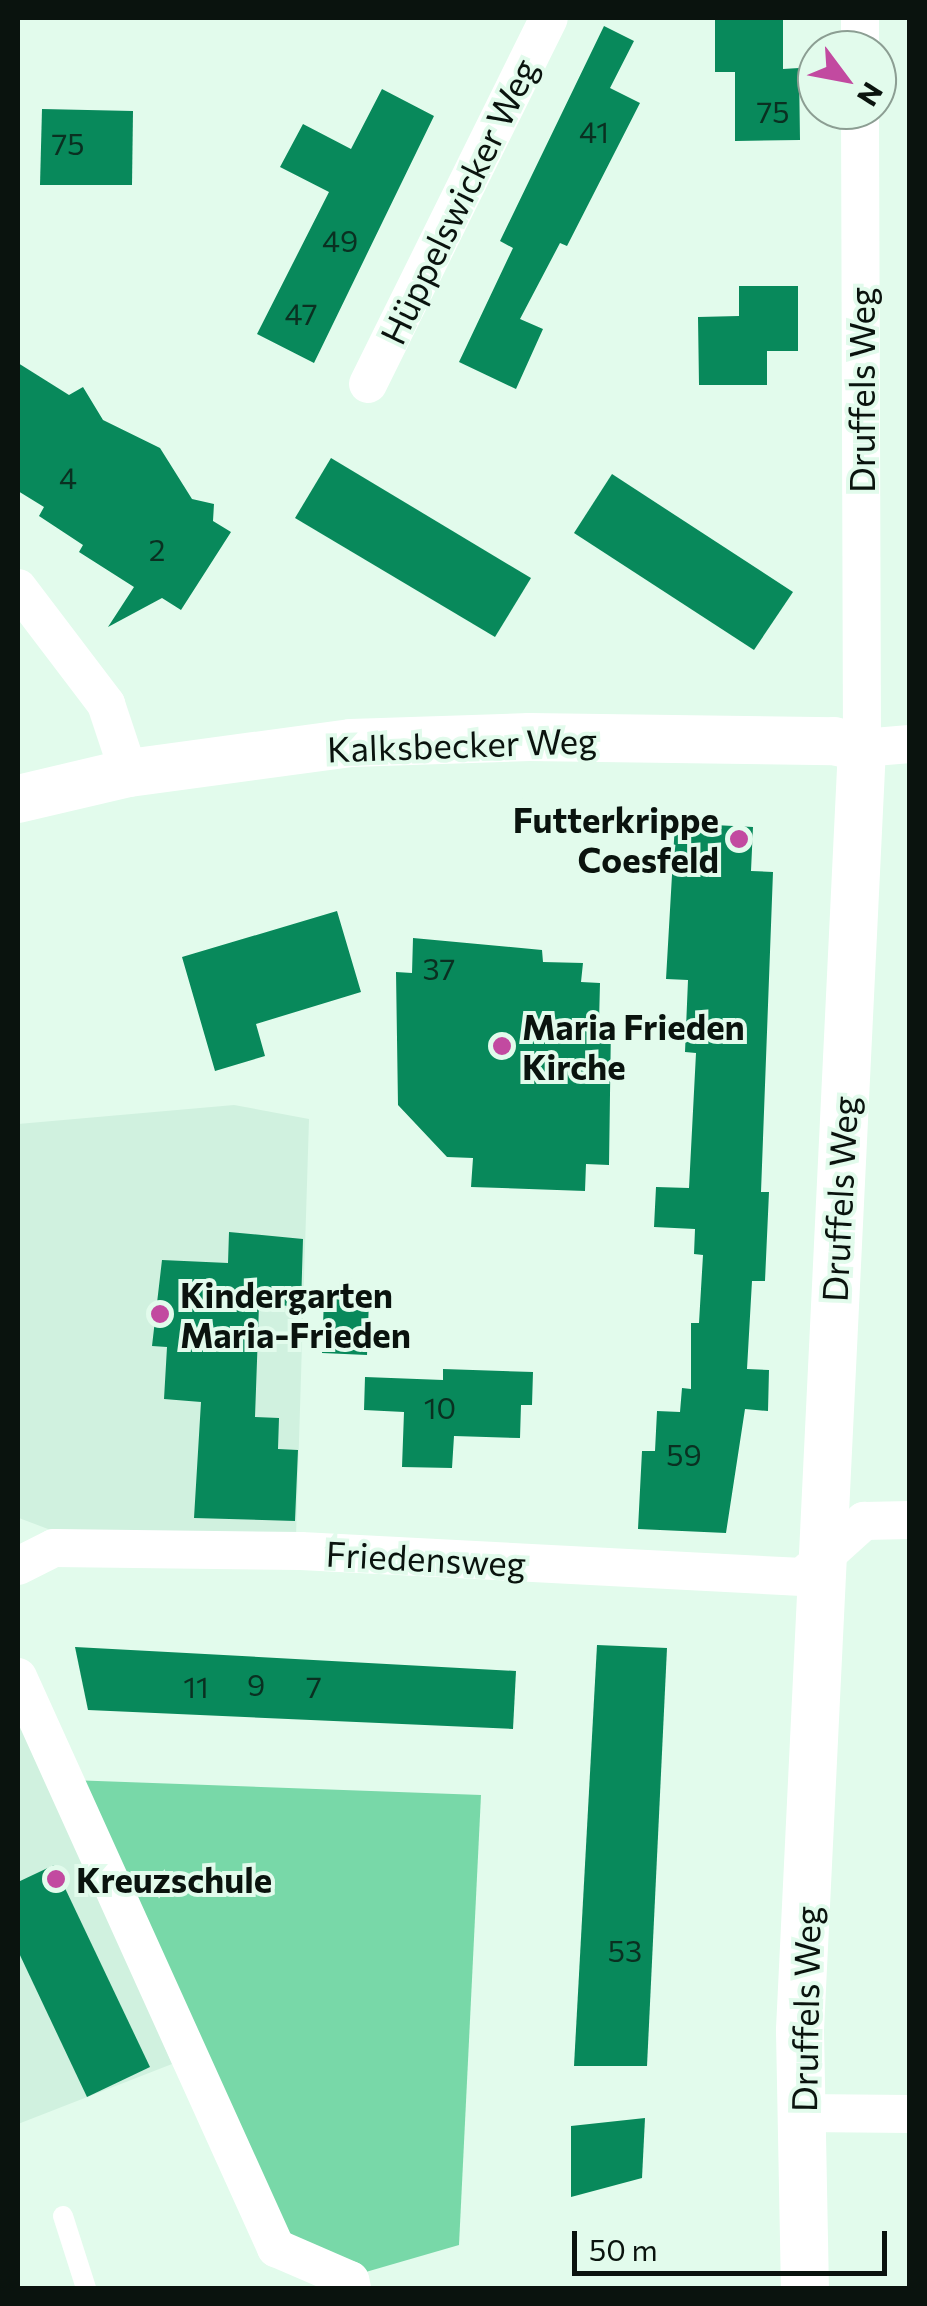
<!DOCTYPE html>
<meta charset="utf-8">
<style>
body{margin:0}
#map{position:relative;width:927px;height:2306px;overflow:hidden;background:#e2fbec;font-family:Commissioner,sans-serif}
div>[style]{position:absolute}
.built>*{inset:0;background:#d0f1df}
.green>*{inset:0;background:#78d8a8}
.building>*{inset:0;background:#08895b}
.service>*{height:20px;margin:-10px;padding:0 10px;transform-origin:10px;border-radius:10px;background:#fff}
.minor>*{height:38px;margin:-19px;padding:0 19px;transform-origin:19px;border-radius:19px;background:#fff}
.tertiary>*{height:48px;margin:-24px;padding:0 24px;transform-origin:24px;border-radius:24px;background:#fff}
.dots>*{width:28px;height:28px;translate:-50% -50%;box-sizing:border-box;border:5px solid #e2fbec;border-radius:50%}
span{translate:-50% -50%;white-space:nowrap;text-align:center;line-height:1.15;-webkit-text-stroke:8px #e2fbec;paint-order:stroke}
.number-label{font-size:30px;color:#0a3021}
.number-label span{-webkit-text-stroke-width:0}
.street-label{font-size:35px;color:#0a130e}
.poi-label{font-size:35px;color:#0a130e;font-weight:700}
.right{translate:-100% -50%;text-align:right}
.left{translate:0 -50%;text-align:left}
.frame{position:absolute;inset:0;border:20px solid #0a130e;pointer-events:none}
.north{position:absolute;left:797px;top:30px;width:100px;height:100px;box-sizing:border-box;background:#e2fbec;border:2px solid #8c9e93;border-radius:50%;rotate:122deg;font-size:28px;font-weight:700;line-height:40px;text-align:center;color:#0a130e}
.north::after{content:'';display:block;margin:auto;width:35px;height:45px;background:#c24aa0;clip-path:polygon(50% 0,100% 100%,50% 72%,0 100%)}
.scale{position:absolute;left:572px;top:2231px;width:315px;height:45px;box-sizing:border-box;border:5px solid #0a130e;border-top:0;padding-left:12px;font-size:30px;line-height:35px;white-space:nowrap;color:#0a130e;-webkit-text-stroke:8px #e2fbec;paint-order:stroke}
</style>
<div id="map">
<div class="built">
<div style="clip-path:polygon(234px 1105px,309px 1119px,296px 1537px,48px 1529px,19px 1518px,18px 1124px)"></div>
<div style="clip-path:polygon(18px 1694px,172px 2064px,18px 2124px)"></div>
</div>
<div class="green">
<div style="clip-path:polygon(70px 1780px,481px 1795px,459px 2245px,352px 2276px,279px 2246px)"></div>
</div>
<div class="building">
<div style="clip-path:polygon(715px 18px,783px 18px,783px 69px,799px 68px,800px 140px,735px 141px,735px 72px,715px 72px)"></div>
<div style="clip-path:polygon(604px 26px,634px 41px,610px 88px,640px 103px,567px 246px,560px 243px,520px 319px,543px 329px,516px 389px,459px 362px,513px 248px,500px 241px)"></div>
<div style="clip-path:polygon(382px 89px,434px 116px,314px 363px,257px 334px,329px 192px,280px 167px,303px 124px,351px 149px)"></div>
<div style="clip-path:polygon(42px 109px,133px 111px,132px 185px,40px 185px)"></div>
<div style="clip-path:polygon(739px 286px,798px 286px,798px 351px,767px 351px,767px 385px,699px 385px,698px 317px,739px 316px)"></div>
<div style="clip-path:polygon(18px 363px,69px 395px,83px 387px,103px 420px,160px 448px,192px 499px,214px 504px,213px 521px,231px 532px,181px 610px,162px 598px,108px 627px,134px 587px,79px 552px,83px 545px,39px 516px,44px 507px,18px 491px)"></div>
<div style="clip-path:polygon(331px 458px,531px 578px,495px 637px,295px 518px)"></div>
<div style="clip-path:polygon(612px 474px,793px 592px,754px 650px,574px 533px)"></div>
<div style="clip-path:polygon(675px 823px,753px 827px,751px 871px,773px 872px,761px 1192px,769px 1192px,765px 1281px,752px 1281px,747px 1369px,769px 1370px,768px 1411px,745px 1409px,726px 1533px,638px 1529px,642px 1451px,655px 1451px,657px 1411px,680px 1412px,682px 1388px,691px 1389px,691px 1323px,699px 1323px,703px 1255px,694px 1254px,695px 1229px,654px 1227px,656px 1187px,689px 1188px,696px 1053px,685px 1052px,688px 980px,666px 979px)"></div>
<div style="clip-path:polygon(337px 911px,361px 992px,256px 1024px,265px 1056px,215px 1071px,182px 957px)"></div>
<div style="clip-path:polygon(413px 938px,542px 950px,543px 962px,583px 963px,581px 982px,600px 983px,599px 1023px,611px 1024px,609px 1165px,586px 1164px,585px 1191px,471px 1187px,473px 1158px,447px 1157px,398px 1105px,396px 972px,412px 973px)"></div>
<div style="clip-path:polygon(229px 1232px,303px 1239px,301px 1306px,259px 1305px,255px 1417px,279px 1418px,278px 1449px,298px 1450px,295px 1521px,194px 1518px,201px 1402px,164px 1399px,167px 1347px,152px 1346px,162px 1260px,228px 1263px)"></div>
<div style="clip-path:polygon(324px 1298px,369px 1300px,367px 1355px,322px 1353px)"></div>
<div style="clip-path:polygon(443px 1369px,533px 1372px,532px 1405px,521px 1405px,520px 1438px,454px 1436px,452px 1468px,402px 1467px,404px 1412px,364px 1410px,365px 1377px,443px 1380px)"></div>
<div style="clip-path:polygon(597px 1645px,667px 1648px,647px 2066px,574px 2066px)"></div>
<div style="clip-path:polygon(75px 1647px,516px 1671px,513px 1729px,88px 1710px)"></div>
<div style="clip-path:polygon(54px 1865px,150px 2067px,87px 2097px,18px 1951px,18px 1882px)"></div>
<div style="clip-path:polygon(645px 2118px,642px 2178px,571px 2197px,571px 2126px)"></div>
</div>
<div class="service">
<div style="left:63px;top:2216px;width:76px;rotate:72.3deg"></div>
</div>
<div class="minor">
<div style="left:860px;top:18px;width:32px;rotate:90deg"></div>
<div style="left:860px;top:110px;width:638px;rotate:89.82deg"></div>
<div style="left:862px;top:748px;width:48px;rotate:-4.8deg"></div>
<div style="left:368px;top:384px;width:408px;rotate:-63.7deg"></div>
<div style="left:18px;top:588px;width:146px;rotate:52.8deg"></div>
<div style="left:106px;top:704px;width:73px;rotate:71.6deg"></div>
<div style="left:18px;top:1566px;width:40px;rotate:-26.6deg"></div>
<div style="left:54px;top:1548px;width:247px;rotate:0.7deg"></div>
<div style="left:301px;top:1551px;width:502px;rotate:2.97deg"></div>
<div style="left:802px;top:1577px;width:84px;rotate:-42.1deg"></div>
<div style="left:864px;top:1521px;width:46px;rotate:-1.2deg"></div>
<div style="left:18px;top:1677px;width:627px;rotate:65.68deg"></div>
<div style="left:276px;top:2248px;width:81px;rotate:23.4deg"></div>
<div style="left:350px;top:2280px;width:8px;rotate:76deg"></div>
<div style="left:803px;top:2113px;width:107px;rotate:0.5deg"></div>
</div>
<div class="tertiary">
<div style="left:18px;top:799px;width:114px;rotate:-13.2deg"></div>
<div style="left:129px;top:773px;width:224px;rotate:-7.7deg"></div>
<div style="left:351px;top:743px;width:178px;rotate:-1.9deg"></div>
<div style="left:529px;top:737px;width:305px;rotate:0.8deg"></div>
<div style="left:834px;top:741px;width:29px;rotate:14deg"></div>
<div style="left:862px;top:748px;width:1284px;rotate:92.77deg"></div>
<div style="left:800px;top:2031px;width:257px;rotate:88.9deg"></div>
</div>
<div class="dots">
<div style="left:739px;top:839px;background:#c24aa0"></div>
<div style="left:502px;top:1046px;background:#c24aa0"></div>
<div style="left:160px;top:1314px;background:#c24aa0"></div>
<div style="left:56px;top:1879px;background:#c24aa0"></div>
</div>
<div class="number-label">
<span style="left:773px;top:111px">75</span>
<span style="left:594px;top:131px">41</span>
<span style="left:68px;top:143px">75</span>
<span style="left:340px;top:240px">49</span>
<span style="left:301px;top:313px">47</span>
<span style="left:68px;top:477px">4</span>
<span style="left:157px;top:549px">2</span>
<span style="left:439px;top:968px">37</span>
<span style="left:440px;top:1407px">10</span>
<span style="left:684px;top:1454px">59</span>
<span style="left:256px;top:1684px">9</span>
<span style="left:196px;top:1686px">11</span>
<span style="left:314px;top:1686px">7</span>
<span style="left:625px;top:1950px">53</span>
</div>
<div class="street-label">
<span style="left:458px;top:201px;rotate:-64deg">Hüppelswicker Weg</span>
<span style="left:861px;top:390px;rotate:-90deg">Druffels Weg</span>
<span style="left:462px;top:744px;rotate:-2deg">Kalksbecker Weg</span>
<span style="left:839px;top:1199px;rotate:-87deg">Druffels Weg</span>
<span style="left:426px;top:1558px;rotate:3deg">Friedensweg</span>
<span style="left:805px;top:2009px;rotate:-89deg">Druffels Weg</span>
</div>
<div class="poi-label">
<span class="right" style="left:719px;top:839px">Futterkrippe<br>Coesfeld</span>
<span class="left" style="left:522px;top:1046px">Maria Frieden<br>Kirche</span>
<span class="left" style="left:180px;top:1314px">Kindergarten<br>Maria-Frieden</span>
<span class="left" style="left:76px;top:1879px">Kreuzschule</span>
</div>
<div class="frame"></div>
<div class="north">N</div>
<div class="scale">50 m</div>
</div>
